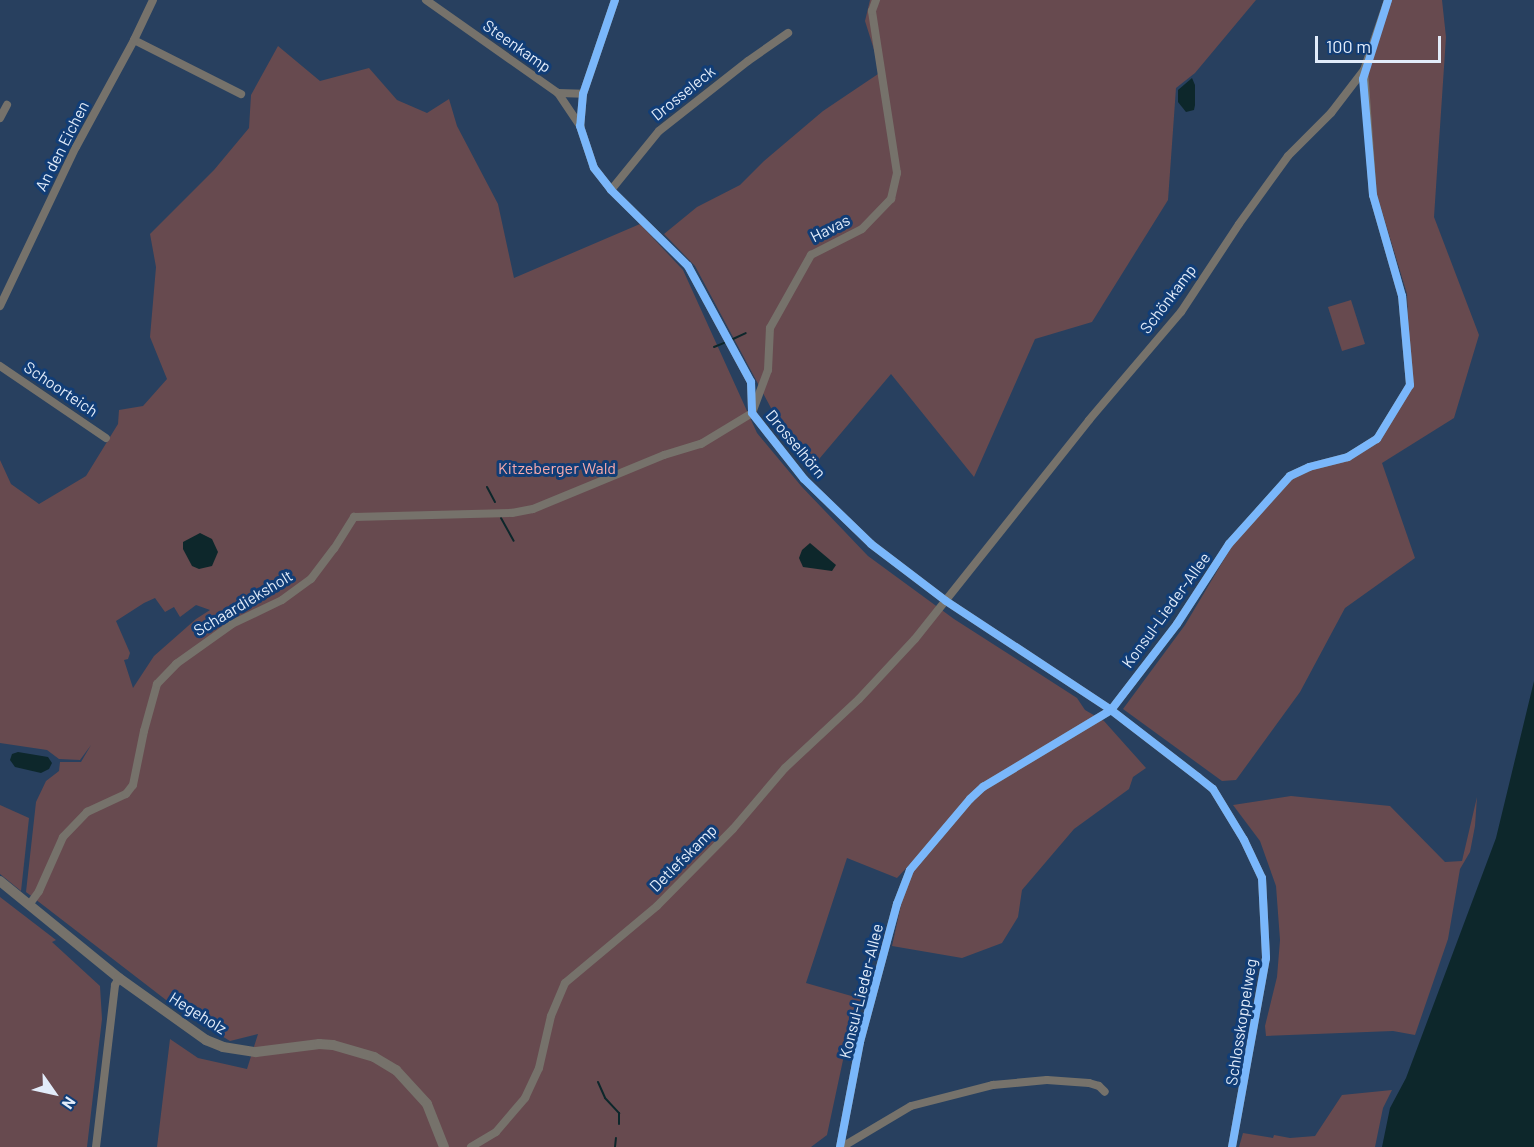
<!DOCTYPE html>
<meta charset="utf-8">
<style>
body{margin:0}
#map{position:relative;width:1534px;height:1147px;overflow:hidden;background:#28405f;font-family:Barlow,sans-serif}
div>[style]{position:absolute}
.green>*{inset:0;background:#674a4f}
.water>*{inset:0;background:#0d272b}
.stream>*{height:2px;margin:-1px;padding:0 1px;transform-origin:1px;border-radius:1px;background:#0d272b}
.minor>*{height:8px;margin:-4px;padding:0 4px;transform-origin:4px;border-radius:4px;background:#76726b}
.tertiary>*{height:10px;margin:-5px;padding:0 5px;transform-origin:5px;border-radius:5px;background:#76726b}
.cycleway>*{height:8px;margin:-4px;padding:0 4px;transform-origin:4px;border-radius:4px;background:#7ab7fb}
span{translate:-50% -50%;white-space:nowrap;text-align:center;line-height:1.15;-webkit-text-stroke:6px #113d76;paint-order:stroke}
.street-label{font-size:16px;color:#e2ecfa}
.park-label{font-size:16px;color:#f6aaac}
.north{position:absolute;left:24px;top:1063px;width:60px;height:60px;-webkit-text-stroke:4px #113d76;paint-order:stroke;rotate:124deg;font-size:16px;font-weight:700;line-height:24px;text-align:center;color:#e2ecfa}
.north::after{content:'';display:block;margin:auto;width:21px;height:27px;background:#e2ecfa;clip-path:polygon(50% 0,100% 100%,50% 72%,0 100%)}
.scale{position:absolute;left:1315px;top:36px;width:126px;height:27px;box-sizing:border-box;border:3px solid #e2ecfa;border-top:0;padding-left:8px;font-size:18px;line-height:21px;white-space:nowrap;color:#e2ecfa;-webkit-text-stroke:4px #113d76;paint-order:stroke}
</style>
<div id="map">
<div class="green">
<div style="clip-path:polygon(870px 0,1256px 0,1195px 73px,1176px 88px,1168px 200px,1092px 322px,1035px 339px,974px 477px,891px 374px,814px 465px,786px 436px,695px 266px,664px 234px,697px 207px,740px 185px,764px 161px,823px 111px,881px 72px,865px 21px)"></div>
<div style="clip-path:polygon(1389px 0,1442px 0,1446px 37px,1434px 217px,1479px 335px,1454px 418px,1382px 463px,1415px 558px,1345px 608px,1300px 692px,1236px 780px,1222px 781px,1123px 709px,1185px 625px,1232px 546px,1292px 479px,1379px 440px,1411px 386px,1407px 294px,1377px 195px,1367px 70px)"></div>
<div style="clip-path:polygon(evenodd,278px 46px,320px 81px,369px 68px,397px 100px,427px 113px,449px 99px,457px 126px,498px 204px,514px 278px,640px 224px,683px 270px,757px 433px,802px 487px,868px 556px,954px 619px,1077px 698px,1085px 710px,1104px 721px,1146px 768px,1133px 777px,1129px 789px,1074px 829px,1022px 890px,1018px 917px,1002px 943px,962px 958px,892px 946px,910px 864px,897px 878px,847px 858px,806px 983px,862px 999px,846px 1046px,827px 1135px,811px 1147px,157px 1147px,170px 1039px,198px 1058px,247px 1069px,258px 1034px,230px 1041px,179px 1010px,26px 892px,36px 802px,46px 781px,59px 771px,60px 762px,81px 762px,91px 745px,80px 760px,59px 759px,47px 750px,0 743px,0 460px,11px 484px,39px 504px,86px 476px,118px 424px,119px 410px,143px 406px,167px 379px,150px 337px,156px 267px,150px 234px,214px 170px,249px 128px,251px 95px,278px 46px,155px 598px,165px 612px,174px 607px,180px 617px,196px 605px,210px 610px,196px 619px,154px 656px,133px 688px,124px 660px,128px 659px,130px 653px,116px 621px,144px 603px,155px 598px)"></div>
<div style="clip-path:polygon(1351px 300px,1365px 344px,1342px 351px,1328px 307px)"></div>
<div style="clip-path:polygon(1291px 796px,1390px 806px,1445px 862px,1462px 861px,1477px 797px,1475px 826px,1470px 852px,1460px 869px,1448px 939px,1415px 1035px,1393px 1031px,1266px 1036px,1265px 1026px,1277px 977px,1280px 940px,1276px 886px,1260px 841px,1233px 805px)"></div>
<div style="clip-path:polygon(0 805px,29px 818px,21px 891px,0 874px)"></div>
<div style="clip-path:polygon(0 897px,56px 940px,52px 942px,100px 986px,102px 1019px,87px 1147px,0 1147px)"></div>
<div style="clip-path:polygon(1392px 1090px,1383px 1108px,1375px 1147px,1239px 1147px,1243px 1133px,1273px 1138px,1274px 1135px,1290px 1138px,1315px 1136px,1342px 1095px)"></div>
</div>
<div class="water">
<div style="clip-path:polygon(1192px 78px,1195px 85px,1195px 105px,1194px 110px,1186px 112px,1178px 102px,1178px 90px)"></div>
<div style="clip-path:polygon(200px 533px,212px 539px,218px 552px,212px 566px,199px 569px,192px 566px,183px 549px,183px 542px)"></div>
<div style="clip-path:polygon(810px 543px,836px 565px,832px 571px,803px 567px,799px 558px,802px 550px)"></div>
<div style="clip-path:polygon(1534px 681px,1534px 1147px,1382px 1147px,1390px 1108px,1406px 1078px,1496px 838px)"></div>
<div style="clip-path:polygon(18px 752px,48px 757px,52px 763px,49px 769px,41px 773px,15px 767px,10px 760px,12px 754px)"></div>
</div>
<div class="stream">
<div style="left:733px;top:339px;width:14px;rotate:-25deg"></div>
<div style="left:714px;top:347px;width:11px;rotate:-22deg"></div>
<div style="left:487px;top:487px;width:17px;rotate:62deg"></div>
<div style="left:501px;top:518px;width:26px;rotate:61deg"></div>
<div style="left:598px;top:1082px;width:17px;rotate:66deg"></div>
<div style="left:605px;top:1098px;width:21px;rotate:47deg"></div>
<div style="left:619px;top:1113px;width:11px;rotate:90deg"></div>
<div style="left:615px;top:1147px;width:9px;rotate:-84deg"></div>
</div>
<div class="minor">
<div style="left:426px;top:0;width:161px;rotate:35.2deg"></div>
<div style="left:558px;top:93px;width:40px;rotate:56deg"></div>
<div style="left:615px;top:0;width:99px;rotate:108.8deg"></div>
<div style="left:583px;top:94px;width:32px;rotate:95deg"></div>
<div style="left:580px;top:126px;width:44px;rotate:71.6deg"></div>
<div style="left:594px;top:168px;width:28px;rotate:52deg"></div>
<div style="left:611px;top:190px;width:108px;rotate:44.6deg"></div>
<div style="left:688px;top:266px;width:132px;rotate:61.5deg"></div>
<div style="left:751px;top:382px;width:31px;rotate:88deg"></div>
<div style="left:752px;top:413px;width:84px;rotate:51.8deg"></div>
<div style="left:804px;top:479px;width:93px;rotate:44.1deg"></div>
<div style="left:871px;top:544px;width:94px;rotate:37.2deg"></div>
<div style="left:946px;top:601px;width:198px;rotate:33.4deg"></div>
<div style="left:1111px;top:710px;width:110px;rotate:37.6deg"></div>
<div style="left:1198px;top:777px;width:19px;rotate:39deg"></div>
<div style="left:1213px;top:789px;width:60px;rotate:58.7deg"></div>
<div style="left:1244px;top:840px;width:42px;rotate:64.7deg"></div>
<div style="left:1262px;top:878px;width:80px;rotate:87.1deg"></div>
<div style="left:1266px;top:958px;width:192px;rotate:100.2deg"></div>
<div style="left:134px;top:40px;width:120px;rotate:26.8deg"></div>
<div style="left:558px;top:93px;width:25px;rotate:2deg"></div>
<div style="left:0;top:118px;width:15px;rotate:-62deg"></div>
<div style="left:611px;top:190px;width:76px;rotate:-50.9deg"></div>
<div style="left:659px;top:131px;width:113px;rotate:-38.2deg"></div>
<div style="left:748px;top:61px;width:49px;rotate:-35deg"></div>
<div style="left:0;top:306px;width:176px;rotate:-64.5deg"></div>
<div style="left:76px;top:147px;width:122px;rotate:-61.5deg"></div>
<div style="left:134px;top:40px;width:44px;rotate:-64.6deg"></div>
<div style="left:0;top:366px;width:128px;rotate:34.2deg"></div>
<div style="left:29px;top:905px;width:17px;rotate:-54deg"></div>
<div style="left:39px;top:891px;width:59px;rotate:-66deg"></div>
<div style="left:63px;top:837px;width:35px;rotate:-46deg"></div>
<div style="left:87px;top:812px;width:43px;rotate:-24.8deg"></div>
<div style="left:126px;top:794px;width:11px;rotate:-52deg"></div>
<div style="left:133px;top:785px;width:55px;rotate:-78.5deg"></div>
<div style="left:144px;top:731px;width:49px;rotate:-74.5deg"></div>
<div style="left:157px;top:684px;width:28px;rotate:-46deg"></div>
<div style="left:176px;top:664px;width:69px;rotate:-35.5deg"></div>
<div style="left:232px;top:624px;width:55px;rotate:-25.6deg"></div>
<div style="left:282px;top:600px;width:36px;rotate:-36deg"></div>
<div style="left:311px;top:579px;width:38px;rotate:-53deg"></div>
<div style="left:334px;top:549px;width:38px;rotate:-58deg"></div>
<div style="left:354px;top:517px;width:158px;rotate:-1.5deg"></div>
<div style="left:512px;top:513px;width:21px;rotate:-11deg"></div>
<div style="left:533px;top:509px;width:142px;rotate:-22.4deg"></div>
<div style="left:664px;top:455px;width:39px;rotate:-17deg"></div>
<div style="left:701px;top:444px;width:60px;rotate:-31.3deg"></div>
<div style="left:752px;top:413px;width:46px;rotate:-69.6deg"></div>
<div style="left:768px;top:370px;width:42px;rotate:-87.3deg"></div>
<div style="left:770px;top:328px;width:84px;rotate:-60.7deg"></div>
<div style="left:811px;top:255px;width:57px;rotate:-27deg"></div>
<div style="left:862px;top:229px;width:42px;rotate:-46deg"></div>
<div style="left:891px;top:199px;width:27px;rotate:-77deg"></div>
<div style="left:897px;top:173px;width:164px;rotate:-98.8deg"></div>
<div style="left:872px;top:11px;width:12px;rotate:-70deg"></div>
<div style="left:96px;top:1147px;width:163px;rotate:-83.3deg"></div>
<div style="left:115px;top:985px;width:8px;rotate:-60deg"></div>
<div style="left:471px;top:1147px;width:29px;rotate:-31deg"></div>
<div style="left:496px;top:1132px;width:45px;rotate:-49.5deg"></div>
<div style="left:525px;top:1098px;width:33px;rotate:-65deg"></div>
<div style="left:539px;top:1068px;width:53px;rotate:-77deg"></div>
<div style="left:551px;top:1016px;width:36px;rotate:-67deg"></div>
<div style="left:565px;top:983px;width:120px;rotate:-39.9deg"></div>
<div style="left:657px;top:906px;width:108px;rotate:-45.4deg"></div>
<div style="left:733px;top:829px;width:80px;rotate:-49.6deg"></div>
<div style="left:785px;top:768px;width:101px;rotate:-43deg"></div>
<div style="left:859px;top:699px;width:82px;rotate:-47deg"></div>
<div style="left:915px;top:639px;width:280px;rotate:-51.5deg"></div>
<div style="left:1089px;top:420px;width:142px;rotate:-49.6deg"></div>
<div style="left:1181px;top:312px;width:105px;rotate:-56.6deg"></div>
<div style="left:1239px;top:224px;width:84px;rotate:-54.2deg"></div>
<div style="left:1288px;top:156px;width:61px;rotate:-45deg"></div>
<div style="left:1331px;top:113px;width:54px;rotate:-52.5deg"></div>
<div style="left:1364px;top:70px;width:74px;rotate:-71.1deg"></div>
<div style="left:840px;top:1147px;width:107px;rotate:-79.2deg"></div>
<div style="left:860px;top:1042px;width:143px;rotate:-75deg"></div>
<div style="left:897px;top:904px;width:36px;rotate:-69deg"></div>
<div style="left:910px;top:870px;width:93px;rotate:-49.8deg"></div>
<div style="left:970px;top:799px;width:18px;rotate:-43deg"></div>
<div style="left:983px;top:787px;width:149px;rotate:-31deg"></div>
<div style="left:1111px;top:710px;width:108px;rotate:-52.5deg"></div>
<div style="left:1177px;top:624px;width:95px;rotate:-57deg"></div>
<div style="left:1229px;top:544px;width:91px;rotate:-48.1deg"></div>
<div style="left:1290px;top:476px;width:21px;rotate:-25deg"></div>
<div style="left:1309px;top:467px;width:40px;rotate:-14.4deg"></div>
<div style="left:1348px;top:457px;width:34px;rotate:-32deg"></div>
<div style="left:1377px;top:439px;width:63px;rotate:-58.6deg"></div>
<div style="left:1410px;top:385px;width:89px;rotate:-95.1deg"></div>
<div style="left:1402px;top:296px;width:105px;rotate:-106deg"></div>
<div style="left:1373px;top:195px;width:125px;rotate:-94.1deg"></div>
<div style="left:842px;top:1147px;width:80px;rotate:-30.7deg"></div>
<div style="left:911px;top:1106px;width:85px;rotate:-14.4deg"></div>
<div style="left:993px;top:1085px;width:54px;rotate:-5.3deg"></div>
<div style="left:1047px;top:1080px;width:42px;rotate:4.1deg"></div>
<div style="left:1089px;top:1083px;width:10px;rotate:17deg"></div>
<div style="left:1099px;top:1086px;width:8px;rotate:45deg"></div>
</div>
<div class="tertiary">
<div style="left:0;top:881px;width:154px;rotate:39.2deg"></div>
<div style="left:119px;top:978px;width:107px;rotate:35.5deg"></div>
<div style="left:206px;top:1040px;width:18px;rotate:22deg"></div>
<div style="left:223px;top:1047px;width:33px;rotate:9deg"></div>
<div style="left:256px;top:1052px;width:64px;rotate:-7.2deg"></div>
<div style="left:319px;top:1044px;width:14px;rotate:4deg"></div>
<div style="left:333px;top:1045px;width:43px;rotate:16.3deg"></div>
<div style="left:374px;top:1057px;width:26px;rotate:31deg"></div>
<div style="left:396px;top:1070px;width:46px;rotate:47.6deg"></div>
<div style="left:427px;top:1104px;width:46px;rotate:68.4deg"></div>
</div>
<div class="cycleway">
<div style="left:615px;top:0;width:99px;rotate:108.8deg"></div>
<div style="left:583px;top:94px;width:32px;rotate:95deg"></div>
<div style="left:580px;top:126px;width:44px;rotate:71.6deg"></div>
<div style="left:594px;top:168px;width:28px;rotate:52deg"></div>
<div style="left:611px;top:190px;width:108px;rotate:44.6deg"></div>
<div style="left:688px;top:266px;width:132px;rotate:61.5deg"></div>
<div style="left:751px;top:382px;width:31px;rotate:88deg"></div>
<div style="left:752px;top:413px;width:84px;rotate:51.8deg"></div>
<div style="left:804px;top:479px;width:93px;rotate:44.1deg"></div>
<div style="left:871px;top:544px;width:94px;rotate:37.2deg"></div>
<div style="left:946px;top:601px;width:198px;rotate:33.4deg"></div>
<div style="left:1111px;top:710px;width:110px;rotate:37.6deg"></div>
<div style="left:1198px;top:777px;width:19px;rotate:39deg"></div>
<div style="left:1213px;top:789px;width:60px;rotate:58.7deg"></div>
<div style="left:1244px;top:840px;width:42px;rotate:64.7deg"></div>
<div style="left:1262px;top:878px;width:80px;rotate:87.1deg"></div>
<div style="left:1266px;top:958px;width:192px;rotate:100.2deg"></div>
<div style="left:840px;top:1147px;width:107px;rotate:-79.2deg"></div>
<div style="left:860px;top:1042px;width:143px;rotate:-75deg"></div>
<div style="left:897px;top:904px;width:36px;rotate:-69deg"></div>
<div style="left:910px;top:870px;width:93px;rotate:-49.8deg"></div>
<div style="left:970px;top:799px;width:18px;rotate:-43deg"></div>
<div style="left:983px;top:787px;width:149px;rotate:-31deg"></div>
<div style="left:1111px;top:710px;width:108px;rotate:-52.5deg"></div>
<div style="left:1177px;top:624px;width:95px;rotate:-57deg"></div>
<div style="left:1229px;top:544px;width:91px;rotate:-48.1deg"></div>
<div style="left:1290px;top:476px;width:21px;rotate:-25deg"></div>
<div style="left:1309px;top:467px;width:40px;rotate:-14.4deg"></div>
<div style="left:1348px;top:457px;width:34px;rotate:-32deg"></div>
<div style="left:1377px;top:439px;width:63px;rotate:-58.6deg"></div>
<div style="left:1410px;top:385px;width:89px;rotate:-95.1deg"></div>
<div style="left:1402px;top:296px;width:105px;rotate:-106deg"></div>
<div style="left:1373px;top:195px;width:116px;rotate:-94.9deg"></div>
<div style="left:1363px;top:79px;width:83px;rotate:-72.4deg"></div>
</div>
<div class="street-label">
<span style="left:517px;top:46px;rotate:35deg">Steenkamp</span>
<span style="left:683px;top:93px;rotate:-39deg">Drosseleck</span>
<span style="left:62px;top:146px;rotate:-63deg">An den Eichen</span>
<span style="left:830px;top:228px;rotate:-27deg">Havas</span>
<span style="left:1168px;top:299px;rotate:-53deg">Schönkamp</span>
<span style="left:61px;top:389px;rotate:34deg">Schoorteich</span>
<span style="left:796px;top:444px;rotate:50deg">Drosselhörn</span>
<span style="left:243px;top:603px;rotate:-31deg">Schaardieksholt</span>
<span style="left:1166px;top:610px;rotate:-54deg">Konsul-Lieder-Allee</span>
<span style="left:683px;top:858px;rotate:-45deg">Detlefskamp</span>
<span style="left:861px;top:991px;rotate:-76deg">Konsul-Lieder-Allee</span>
<span style="left:198px;top:1013px;rotate:32deg">Hegeholz</span>
<span style="left:1241px;top:1022px;rotate:-81deg">Schlosskoppelweg</span>
</div>
<div class="park-label">
<span style="left:557px;top:468px">Kitzeberger Wald</span>
</div>
<div class="north">N</div>
<div class="scale">100 m</div>
</div>
